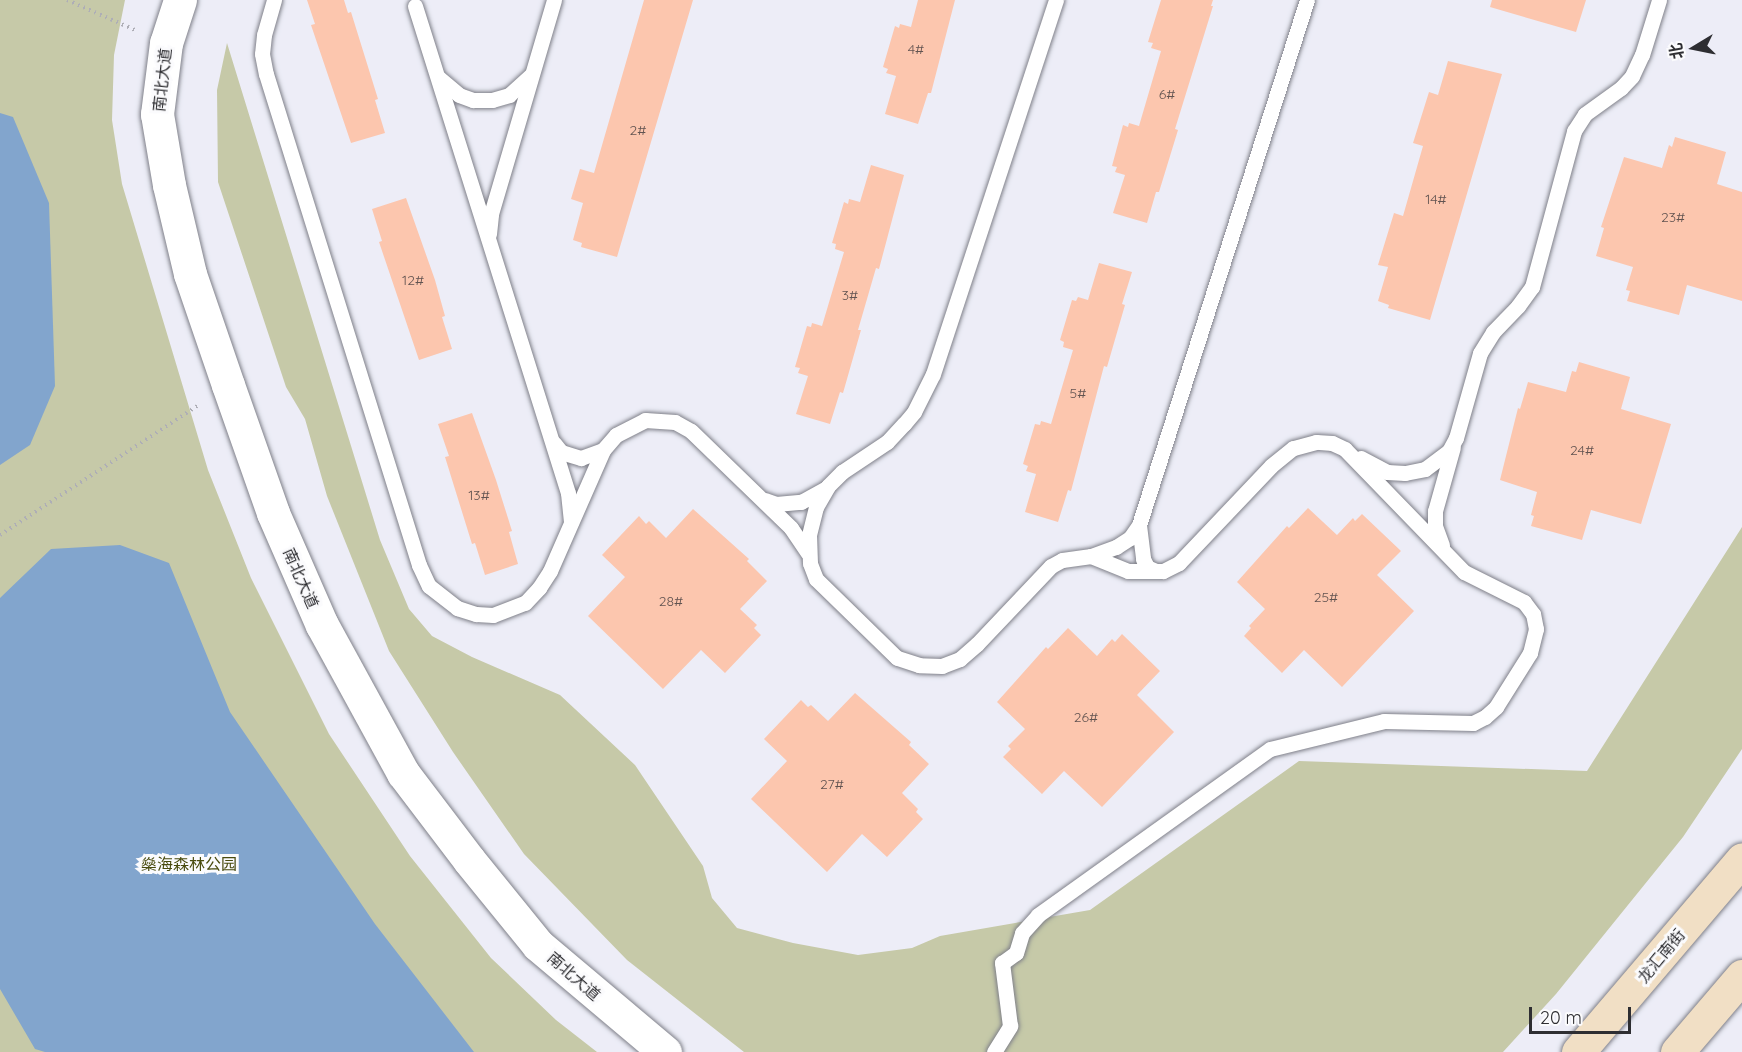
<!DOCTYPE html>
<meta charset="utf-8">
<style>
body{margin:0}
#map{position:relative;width:1742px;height:1052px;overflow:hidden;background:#ededf7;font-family:Quicksand,"Noto Sans SC",sans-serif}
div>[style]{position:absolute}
.green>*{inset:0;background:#c6c9a8}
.water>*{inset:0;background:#82a5cd}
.building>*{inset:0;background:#fcc6ae}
.path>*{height:4px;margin-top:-2px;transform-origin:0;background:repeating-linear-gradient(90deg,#aeaeb6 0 1.5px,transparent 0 6px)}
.roads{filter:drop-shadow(0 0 2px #7f8089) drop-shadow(0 0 2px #7f8089)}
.service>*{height:15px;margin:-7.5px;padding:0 7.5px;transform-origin:7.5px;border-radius:7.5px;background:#fff}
.tertiary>*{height:33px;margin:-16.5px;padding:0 16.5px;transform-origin:16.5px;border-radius:16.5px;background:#fff}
.secondary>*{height:33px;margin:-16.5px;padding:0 16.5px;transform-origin:16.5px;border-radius:16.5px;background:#f1dfc5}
span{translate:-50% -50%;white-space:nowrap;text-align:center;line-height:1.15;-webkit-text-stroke:6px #fbfbfd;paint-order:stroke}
.number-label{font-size:14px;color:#625451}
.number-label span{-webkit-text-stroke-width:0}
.street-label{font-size:16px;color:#2e2e32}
.park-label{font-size:16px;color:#494b0e}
.north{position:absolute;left:1664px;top:18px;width:60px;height:60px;-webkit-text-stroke:4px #fbfbfd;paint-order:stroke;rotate:260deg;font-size:16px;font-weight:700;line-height:24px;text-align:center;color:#2e2e32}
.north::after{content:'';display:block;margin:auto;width:21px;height:27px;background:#2e2e32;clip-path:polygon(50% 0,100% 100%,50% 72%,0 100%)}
.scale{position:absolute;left:1529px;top:1007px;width:102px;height:27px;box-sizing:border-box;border:3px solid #2e2e32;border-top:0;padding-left:8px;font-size:18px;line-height:21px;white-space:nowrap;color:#2e2e32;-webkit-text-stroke:4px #fbfbfd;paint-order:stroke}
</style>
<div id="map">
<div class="green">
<div style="clip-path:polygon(0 0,125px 0,114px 55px,112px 120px,122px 184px,208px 470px,251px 578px,329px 734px,410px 856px,491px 958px,556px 1020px,597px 1052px,0 1052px)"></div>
<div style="clip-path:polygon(227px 43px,380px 540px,409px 609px,432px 636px,472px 657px,560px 695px,635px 765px,703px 866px,712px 898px,737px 928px,793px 943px,858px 955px,912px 948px,940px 936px,1090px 910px,1299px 761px,1587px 771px,1742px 527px,1742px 749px,1683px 837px,1556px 994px,1503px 1052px,744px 1052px,627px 960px,524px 854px,453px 752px,389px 651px,327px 496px,305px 419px,286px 387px,218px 182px,217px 90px)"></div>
</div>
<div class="water">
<div style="clip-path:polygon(0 113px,13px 117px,49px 203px,55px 386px,30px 445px,0 465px)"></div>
<div style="clip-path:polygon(120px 545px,169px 563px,230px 712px,375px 924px,474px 1052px,45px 1052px,35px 1049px,0 989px,0 598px,51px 549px)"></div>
</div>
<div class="building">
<div style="clip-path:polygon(307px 0,344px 0,348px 13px,351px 12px,378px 99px,375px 100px,385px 133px,351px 143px,311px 25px,315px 24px)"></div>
<div style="clip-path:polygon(644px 0,693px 0,617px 257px,581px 247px,582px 243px,573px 240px,583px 203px,571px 199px,580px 169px,594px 173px)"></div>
<div style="clip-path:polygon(918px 0,955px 0,931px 93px,928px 93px,918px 124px,885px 114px,896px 76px,886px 73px,888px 69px,883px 67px,895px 26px,899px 28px,900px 24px,911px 27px)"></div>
<div style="clip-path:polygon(1161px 0,1213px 0,1211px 6px,1213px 6px,1175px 129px,1178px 130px,1159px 192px,1156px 192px,1147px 223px,1113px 213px,1125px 175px,1115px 172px,1117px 167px,1112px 166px,1123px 125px,1128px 127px,1129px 123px,1139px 126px,1161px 51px,1151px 48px,1153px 43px,1148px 42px)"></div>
<div style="clip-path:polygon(1492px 0,1586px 0,1576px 32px,1490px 7px)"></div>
<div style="clip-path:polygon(1448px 61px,1502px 74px,1430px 320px,1388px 308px,1389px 305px,1378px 301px,1388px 267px,1378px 265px,1394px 213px,1403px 216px,1423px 146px,1413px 143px,1429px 92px,1438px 95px)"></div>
<div style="clip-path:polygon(1675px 137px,1726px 152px,1717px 184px,1742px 192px,1742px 301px,1687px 285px,1679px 315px,1627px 301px,1630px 291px,1626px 290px,1633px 267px,1596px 256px,1604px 228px,1601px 227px,1624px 157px,1662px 168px,1669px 145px,1672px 147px)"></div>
<div style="clip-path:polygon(871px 165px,904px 175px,879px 269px,876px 268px,858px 330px,861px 330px,843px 393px,840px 392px,830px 424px,796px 414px,808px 376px,798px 373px,800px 368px,795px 367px,807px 326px,811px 327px,812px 323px,822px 326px,844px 252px,835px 249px,836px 244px,832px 243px,844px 202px,848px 204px,849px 199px,860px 202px)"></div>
<div style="clip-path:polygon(406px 198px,435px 280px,445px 316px,442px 317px,452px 349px,419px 360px,379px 242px,382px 241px,372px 209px)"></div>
<div style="clip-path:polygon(1099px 263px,1132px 272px,1122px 304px,1125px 305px,1107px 367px,1104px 366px,1071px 491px,1068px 490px,1058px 522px,1025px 512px,1036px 474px,1026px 471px,1028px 466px,1023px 464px,1035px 424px,1040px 425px,1041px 421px,1051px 424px,1073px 350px,1063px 347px,1064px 342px,1060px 340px,1072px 300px,1076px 301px,1078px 297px,1088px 300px)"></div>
<div style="clip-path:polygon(1579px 362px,1630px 377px,1621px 409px,1671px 424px,1641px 524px,1591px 510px,1582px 540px,1531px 526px,1534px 516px,1531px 515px,1537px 492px,1500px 480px,1518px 408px,1520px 409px,1528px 382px,1566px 392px,1572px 371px,1576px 372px)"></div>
<div style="clip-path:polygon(472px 413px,496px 480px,512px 531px,509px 532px,518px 564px,485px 575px,475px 543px,472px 544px,445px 457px,449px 456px,438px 424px)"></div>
<div style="clip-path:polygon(1308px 508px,1337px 535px,1353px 518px,1355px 521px,1362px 514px,1401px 551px,1377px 575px,1414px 611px,1342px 687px,1304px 650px,1282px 673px,1244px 636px,1251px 628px,1249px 626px,1265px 609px,1237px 582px,1287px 526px,1289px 528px)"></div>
<div style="clip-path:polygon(693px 509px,749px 559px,747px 561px,767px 581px,740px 609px,757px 625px,754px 628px,761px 635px,725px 673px,701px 650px,663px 689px,588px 616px,625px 577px,602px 555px,639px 516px,646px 524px,649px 521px,666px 538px)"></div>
<div style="clip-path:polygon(1068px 628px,1097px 656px,1112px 639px,1115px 642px,1122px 634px,1160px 671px,1137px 695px,1174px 732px,1102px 807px,1064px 771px,1042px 794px,1003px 757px,1011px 749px,1008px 746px,1025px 729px,997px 702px,1046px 647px,1048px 649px)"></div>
<div style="clip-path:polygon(855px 693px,911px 742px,909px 745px,929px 764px,902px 793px,918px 809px,916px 812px,923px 819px,887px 857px,862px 834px,827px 872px,751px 799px,787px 761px,764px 739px,801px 700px,808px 707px,811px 705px,828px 721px)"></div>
</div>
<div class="path">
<div style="left:67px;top:0;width:74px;rotate:23.8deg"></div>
<div style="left:0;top:535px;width:239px;rotate:-33.2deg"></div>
</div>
<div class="roads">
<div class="service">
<div style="left:274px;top:0;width:36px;rotate:106deg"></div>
<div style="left:264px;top:35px;width:19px;rotate:96deg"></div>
<div style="left:262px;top:54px;width:20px;rotate:79deg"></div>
<div style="left:266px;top:74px;width:514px;rotate:72.69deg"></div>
<div style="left:419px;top:565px;width:23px;rotate:65deg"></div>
<div style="left:429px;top:586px;width:36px;rotate:38deg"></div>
<div style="left:457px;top:608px;width:20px;rotate:18deg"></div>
<div style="left:476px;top:614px;width:17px;rotate:3deg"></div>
<div style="left:493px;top:615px;width:34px;rotate:-21deg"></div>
<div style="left:525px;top:603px;width:21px;rotate:-47deg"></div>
<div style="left:539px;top:588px;width:20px;rotate:-57deg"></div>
<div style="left:550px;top:571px;width:132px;rotate:-66.3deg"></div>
<div style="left:603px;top:450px;width:20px;rotate:-49deg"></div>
<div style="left:616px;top:435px;width:33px;rotate:-27deg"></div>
<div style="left:645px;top:420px;width:30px;rotate:4deg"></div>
<div style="left:675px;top:422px;width:18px;rotate:29deg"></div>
<div style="left:691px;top:431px;width:139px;rotate:44.1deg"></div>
<div style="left:791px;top:528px;width:30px;rotate:56deg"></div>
<div style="left:415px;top:6px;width:510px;rotate:72.56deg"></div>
<div style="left:568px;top:493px;width:29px;rotate:84deg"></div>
<div style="left:439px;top:78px;width:26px;rotate:40deg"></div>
<div style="left:459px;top:95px;width:15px;rotate:20deg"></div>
<div style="left:473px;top:100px;width:19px"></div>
<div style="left:492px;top:100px;width:18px;rotate:-16deg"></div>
<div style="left:509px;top:95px;width:30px;rotate:-42deg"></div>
<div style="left:489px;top:234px;width:20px;rotate:-84deg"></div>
<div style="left:491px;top:214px;width:223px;rotate:-73.6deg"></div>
<div style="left:554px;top:443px;width:11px;rotate:52deg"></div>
<div style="left:561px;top:452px;width:21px;rotate:17deg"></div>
<div style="left:581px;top:458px;width:23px;rotate:-20deg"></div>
<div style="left:1361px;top:458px;width:30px;rotate:28deg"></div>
<div style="left:1387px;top:472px;width:18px;rotate:3deg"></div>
<div style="left:1405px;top:473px;width:20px;rotate:-11deg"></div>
<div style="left:1425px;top:469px;width:30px;rotate:-37deg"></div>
<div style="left:1449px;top:451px;width:15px;rotate:-62deg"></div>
<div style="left:1456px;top:438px;width:88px;rotate:-74.2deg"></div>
<div style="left:1480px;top:353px;width:25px;rotate:-58deg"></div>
<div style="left:1493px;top:332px;width:36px;rotate:-46deg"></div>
<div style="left:1518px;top:306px;width:24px;rotate:-54deg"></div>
<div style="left:1532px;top:287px;width:162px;rotate:-74.9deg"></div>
<div style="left:1574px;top:131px;width:20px;rotate:-57deg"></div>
<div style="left:1585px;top:114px;width:44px;rotate:-35.8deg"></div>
<div style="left:1621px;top:88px;width:16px;rotate:-47deg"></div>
<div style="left:1632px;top:76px;width:23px;rotate:-65deg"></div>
<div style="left:1642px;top:55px;width:58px;rotate:-72.8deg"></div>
<div style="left:765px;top:500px;width:12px;rotate:20deg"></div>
<div style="left:776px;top:504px;width:25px;rotate:-5deg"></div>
<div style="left:801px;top:502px;width:29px;rotate:-29deg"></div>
<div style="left:1139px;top:525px;width:34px;rotate:83deg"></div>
<div style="left:1143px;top:559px;width:9px;rotate:63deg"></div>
<div style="left:1147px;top:567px;width:10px;rotate:24deg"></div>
<div style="left:1442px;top:545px;width:20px;rotate:-110deg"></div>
<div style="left:1435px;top:526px;width:15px;rotate:-90deg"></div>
<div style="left:1435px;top:511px;width:66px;rotate:-74.3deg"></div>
<div style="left:1091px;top:556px;width:27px;rotate:-20deg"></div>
<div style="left:1116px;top:547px;width:17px;rotate:-33deg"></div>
<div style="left:1130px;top:538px;width:16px;rotate:-55deg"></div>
<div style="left:1139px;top:525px;width:551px;rotate:-72.26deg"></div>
<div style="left:994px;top:1052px;width:31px;rotate:-58deg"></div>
<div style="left:1010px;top:1026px;width:64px;rotate:-97.2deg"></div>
<div style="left:1002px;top:963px;width:17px;rotate:-36deg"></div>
<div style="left:1016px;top:953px;width:21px;rotate:-73deg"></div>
<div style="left:1022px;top:933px;width:24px;rotate:-48deg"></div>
<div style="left:1038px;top:915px;width:285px;rotate:-35.6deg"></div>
<div style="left:1270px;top:749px;width:117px;rotate:-13.8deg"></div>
<div style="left:1384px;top:721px;width:89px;rotate:1.3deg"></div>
<div style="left:1473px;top:723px;width:13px;rotate:-27deg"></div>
<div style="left:1485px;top:717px;width:15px;rotate:-42deg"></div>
<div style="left:1496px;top:707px;width:64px;rotate:-57.8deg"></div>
<div style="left:1530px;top:653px;width:25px;rotate:-76deg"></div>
<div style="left:1536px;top:629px;width:15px;rotate:-101deg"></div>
<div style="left:1533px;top:614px;width:15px;rotate:-127deg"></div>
<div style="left:1524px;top:602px;width:67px;rotate:-153.4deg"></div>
<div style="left:1464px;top:572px;width:171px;rotate:-134.1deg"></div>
<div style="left:1345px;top:449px;width:14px;rotate:-155deg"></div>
<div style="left:1332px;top:443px;width:16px;rotate:-176deg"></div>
<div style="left:1316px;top:442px;width:24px;rotate:165deg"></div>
<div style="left:1293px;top:448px;width:28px;rotate:141deg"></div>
<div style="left:1271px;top:466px;width:134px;rotate:133.5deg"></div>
<div style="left:1179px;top:563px;width:18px;rotate:153deg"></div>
<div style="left:1163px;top:571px;width:35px;rotate:180deg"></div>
<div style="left:1128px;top:571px;width:40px;rotate:-158deg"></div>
<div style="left:1091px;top:556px;width:29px;rotate:172deg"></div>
<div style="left:1062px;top:560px;width:13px;rotate:151deg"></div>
<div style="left:1051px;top:566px;width:108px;rotate:133.5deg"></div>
<div style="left:977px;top:644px;width:23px;rotate:139deg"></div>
<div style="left:960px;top:659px;width:19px;rotate:159deg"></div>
<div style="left:942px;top:666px;width:23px;rotate:-178deg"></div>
<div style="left:919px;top:665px;width:23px;rotate:-162deg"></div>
<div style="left:897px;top:658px;width:113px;rotate:-135.7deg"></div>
<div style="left:816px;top:579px;width:17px;rotate:-111deg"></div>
<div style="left:810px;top:563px;width:28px;rotate:-92deg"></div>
<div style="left:809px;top:535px;width:29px;rotate:-76deg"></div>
<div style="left:816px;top:507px;width:24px;rotate:-60deg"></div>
<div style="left:828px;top:486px;width:20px;rotate:-45deg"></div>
<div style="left:842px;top:472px;width:54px;rotate:-33.7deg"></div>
<div style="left:887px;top:442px;width:25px;rotate:-47deg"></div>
<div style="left:904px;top:424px;width:16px;rotate:-50deg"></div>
<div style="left:914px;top:412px;width:42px;rotate:-63.4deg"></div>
<div style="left:933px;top:374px;width:394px;rotate:-71.8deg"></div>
</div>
<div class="tertiary">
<div style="left:180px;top:0;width:45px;rotate:108deg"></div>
<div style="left:166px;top:43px;width:72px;rotate:97.2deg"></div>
<div style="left:157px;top:114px;width:72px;rotate:80.4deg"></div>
<div style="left:169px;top:185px;width:91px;rotate:76.7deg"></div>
<div style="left:190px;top:274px;width:117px;rotate:71.1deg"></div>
<div style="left:228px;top:385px;width:136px;rotate:70.6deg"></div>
<div style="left:273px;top:513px;width:122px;rotate:66.4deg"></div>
<div style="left:322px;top:625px;width:169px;rotate:61.3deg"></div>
<div style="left:403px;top:773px;width:109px;rotate:52.8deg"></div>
<div style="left:469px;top:860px;width:109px;rotate:50.9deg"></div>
<div style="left:538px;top:945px;width:166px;rotate:40.1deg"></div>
</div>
<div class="secondary">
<div style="left:1578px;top:1052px;width:253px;rotate:-49.6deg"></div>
<div style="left:1677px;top:1052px;width:100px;rotate:-49.5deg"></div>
</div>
</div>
<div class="number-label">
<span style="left:916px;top:49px">4#</span>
<span style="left:1167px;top:94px">6#</span>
<span style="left:638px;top:130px">2#</span>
<span style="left:1436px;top:199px">14#</span>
<span style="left:1673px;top:217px">23#</span>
<span style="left:413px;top:280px">12#</span>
<span style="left:850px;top:295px">3#</span>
<span style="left:1078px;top:393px">5#</span>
<span style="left:1582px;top:450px">24#</span>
<span style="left:479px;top:495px">13#</span>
<span style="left:1326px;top:597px">25#</span>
<span style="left:671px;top:601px">28#</span>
<span style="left:1086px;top:717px">26#</span>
<span style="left:832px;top:784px">27#</span>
</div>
<div class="street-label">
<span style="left:162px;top:80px;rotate:-84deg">南北大道</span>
<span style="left:301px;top:578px;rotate:66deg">南北大道</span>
<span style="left:1661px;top:956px;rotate:-50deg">龙汇南街</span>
<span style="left:574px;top:976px;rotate:41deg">南北大道</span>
</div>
<div class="park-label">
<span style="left:189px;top:864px">燊海森林公园</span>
</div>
<div class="north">北</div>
<div class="scale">20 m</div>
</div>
